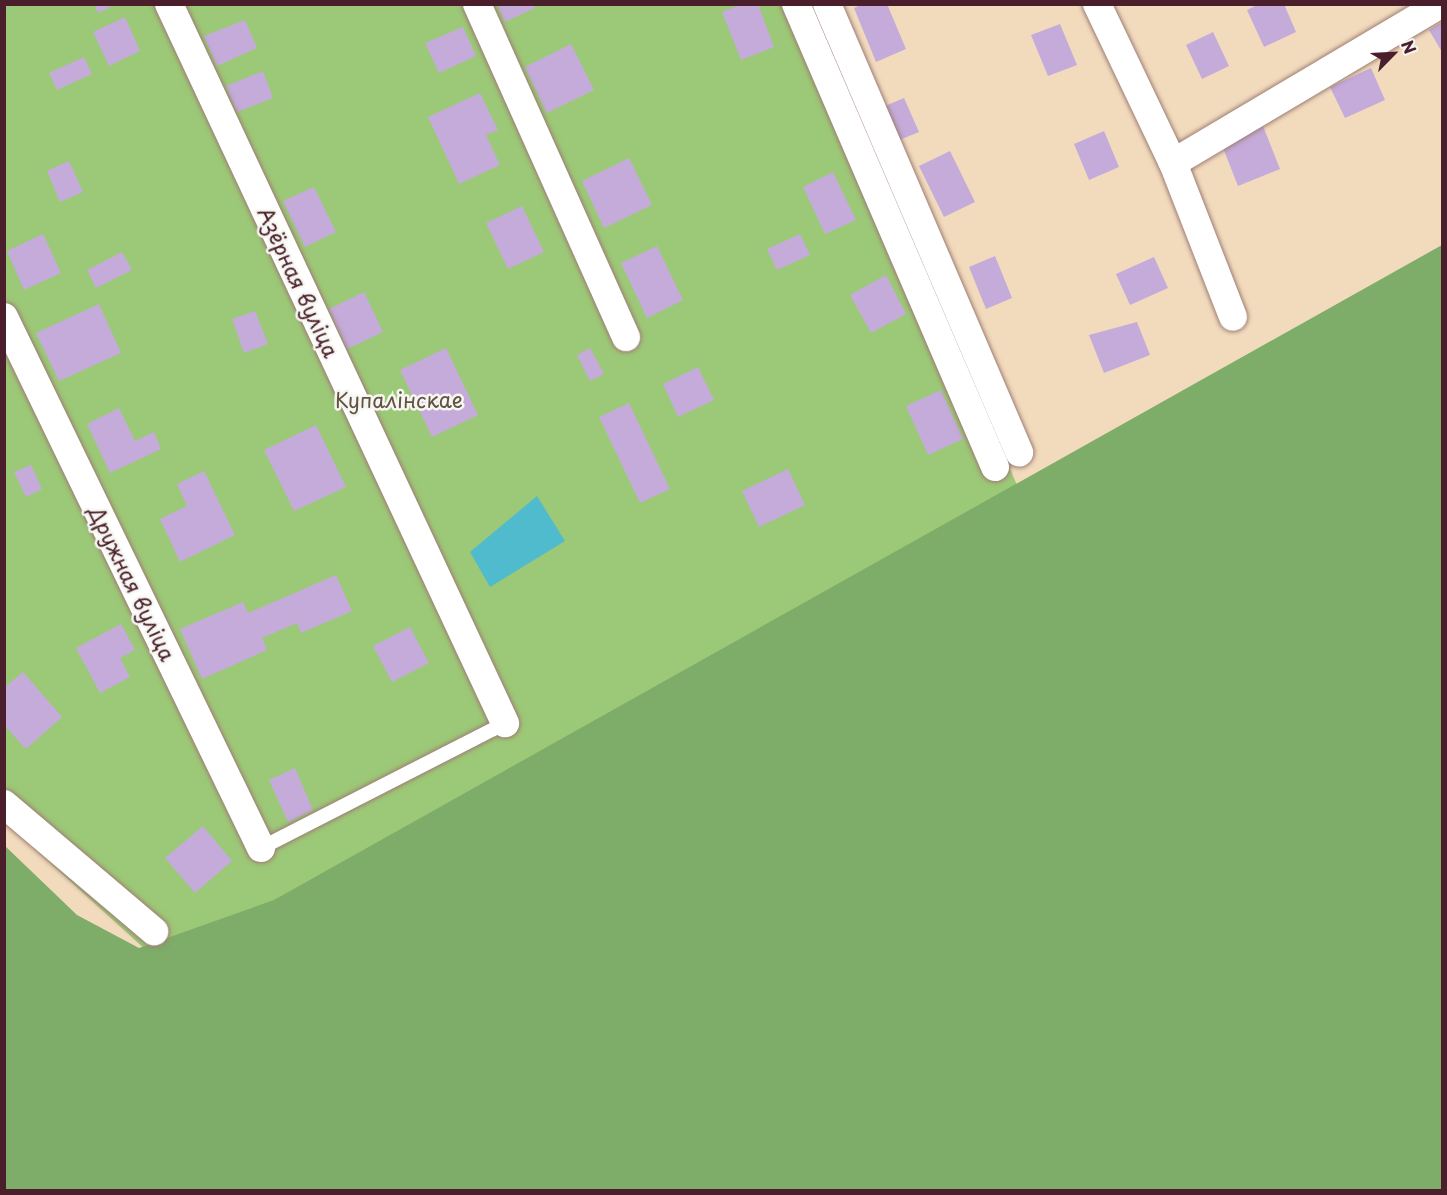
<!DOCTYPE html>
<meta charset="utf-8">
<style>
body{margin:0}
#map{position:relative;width:1447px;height:1195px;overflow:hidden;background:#f2dbbd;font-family:"Playpen Sans",sans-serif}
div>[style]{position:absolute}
.green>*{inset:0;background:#9cc977}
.forest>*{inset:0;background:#7dad68}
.water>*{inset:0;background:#50bbcc}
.building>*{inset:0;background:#c4abda}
.roads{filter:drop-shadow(0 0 2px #9e7d74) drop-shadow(0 0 2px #9e7d74)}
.lane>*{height:14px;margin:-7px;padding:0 7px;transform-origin:7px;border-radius:7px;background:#fff}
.street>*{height:28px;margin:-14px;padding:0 14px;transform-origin:14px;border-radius:14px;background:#fff}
span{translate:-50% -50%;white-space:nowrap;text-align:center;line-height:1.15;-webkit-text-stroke:5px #f6f6f2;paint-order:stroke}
.street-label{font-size:21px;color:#4a1f2b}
.park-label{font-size:21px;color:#635242}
.frame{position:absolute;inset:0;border:6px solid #4a1f2b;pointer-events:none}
.north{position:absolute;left:1363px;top:24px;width:60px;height:60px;-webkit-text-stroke:4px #f6f6f2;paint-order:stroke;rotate:66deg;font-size:16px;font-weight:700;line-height:24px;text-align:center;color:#4a1f2b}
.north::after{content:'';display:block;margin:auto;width:21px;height:27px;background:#4a1f2b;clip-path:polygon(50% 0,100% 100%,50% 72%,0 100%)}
</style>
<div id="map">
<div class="green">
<div style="clip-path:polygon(4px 5px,812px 5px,1028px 511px,169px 971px,5px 822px)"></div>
</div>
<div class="forest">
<div style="clip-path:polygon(1442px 245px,1442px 1190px,5px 1190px,4px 845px,77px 915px,139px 948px,274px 900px)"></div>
</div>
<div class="water">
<div style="clip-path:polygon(537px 496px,565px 541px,490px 587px,470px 552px)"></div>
</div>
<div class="building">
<div style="clip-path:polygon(94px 4px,116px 4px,98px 13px)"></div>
<div style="clip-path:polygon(497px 4px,533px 4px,535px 8px,505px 22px)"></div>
<div style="clip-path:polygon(742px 4px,758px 4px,774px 47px,741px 60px,722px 12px)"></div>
<div style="clip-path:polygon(863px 4px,887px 4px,906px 49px,876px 62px,854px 8px)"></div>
<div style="clip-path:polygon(1259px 4px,1284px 4px,1296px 32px,1264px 47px,1247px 10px)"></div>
<div style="clip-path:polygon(125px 17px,140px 51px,109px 66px,93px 32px)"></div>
<div style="clip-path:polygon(245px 20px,257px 48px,217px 66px,204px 36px)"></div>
<div style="clip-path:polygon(1442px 22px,1442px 52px,1429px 30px)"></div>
<div style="clip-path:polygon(1060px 24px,1077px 65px,1048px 76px,1031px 35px)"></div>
<div style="clip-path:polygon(463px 27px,476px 56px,439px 73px,425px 43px)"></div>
<div style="clip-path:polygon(1213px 32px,1229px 66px,1202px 79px,1186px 45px)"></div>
<div style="clip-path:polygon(571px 44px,594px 90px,547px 113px,525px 67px)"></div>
<div style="clip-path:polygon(84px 57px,92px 74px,57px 90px,49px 73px)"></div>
<div style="clip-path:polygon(1371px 68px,1385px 100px,1345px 118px,1330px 87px)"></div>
<div style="clip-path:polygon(263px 71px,273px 98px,237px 112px,226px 86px)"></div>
<div style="clip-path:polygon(480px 93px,498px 130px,486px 135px,500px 165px,459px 184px,428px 117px)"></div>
<div style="clip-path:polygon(904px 98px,919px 132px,892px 143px,878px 109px)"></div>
<div style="clip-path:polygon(1263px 126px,1280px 169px,1238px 186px,1221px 143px)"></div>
<div style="clip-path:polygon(1104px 131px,1119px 167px,1089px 180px,1074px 144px)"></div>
<div style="clip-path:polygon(950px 151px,975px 202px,944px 217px,919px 166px)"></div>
<div style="clip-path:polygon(629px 158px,652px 205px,604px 228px,582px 181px)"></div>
<div style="clip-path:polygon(69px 161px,83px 192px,60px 202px,47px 171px)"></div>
<div style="clip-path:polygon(833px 172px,856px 220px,825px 234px,803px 187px)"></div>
<div style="clip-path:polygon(314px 187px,336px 232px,305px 247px,283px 201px)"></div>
<div style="clip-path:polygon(522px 206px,544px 252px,508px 269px,486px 223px)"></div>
<div style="clip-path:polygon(43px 234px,61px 273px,24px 290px,7px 251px)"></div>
<div style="clip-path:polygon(800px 234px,810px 255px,777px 270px,767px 249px)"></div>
<div style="clip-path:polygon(657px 246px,683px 300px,647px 318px,621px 263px)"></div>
<div style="clip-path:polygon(122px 252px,132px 270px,96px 288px,87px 270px)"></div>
<div style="clip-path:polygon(995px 256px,1012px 298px,986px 309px,969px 267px)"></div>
<div style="clip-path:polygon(1154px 257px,1168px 288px,1130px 305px,1116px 274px)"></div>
<div style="clip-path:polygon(886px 275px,906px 314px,871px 333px,850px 295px)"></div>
<div style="clip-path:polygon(364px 292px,383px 332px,347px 349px,329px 309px)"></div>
<div style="clip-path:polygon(99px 304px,121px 353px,59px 381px,36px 333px)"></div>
<div style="clip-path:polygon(255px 311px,268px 344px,244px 353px,232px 319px)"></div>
<div style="clip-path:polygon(1137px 322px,1150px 355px,1104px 373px,1089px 335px)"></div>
<div style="clip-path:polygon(446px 348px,478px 415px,432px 437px,400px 370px)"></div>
<div style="clip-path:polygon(590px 348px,604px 374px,590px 381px,577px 355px)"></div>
<div style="clip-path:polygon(698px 367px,714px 400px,678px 417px,663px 384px)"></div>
<div style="clip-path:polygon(941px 390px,963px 439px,928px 455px,906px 406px)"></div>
<div style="clip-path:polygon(629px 403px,670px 489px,640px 503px,599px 417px)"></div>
<div style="clip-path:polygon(119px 408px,135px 441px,154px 432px,161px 449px,110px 473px,87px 424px)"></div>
<div style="clip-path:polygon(316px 425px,346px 487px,294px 511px,264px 450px)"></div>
<div style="clip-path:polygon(31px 465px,42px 489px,26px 497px,14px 472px)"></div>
<div style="clip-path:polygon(788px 469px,805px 505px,759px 527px,742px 491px)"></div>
<div style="clip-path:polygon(204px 471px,235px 535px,180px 562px,160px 519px,187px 506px,177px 484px)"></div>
<div style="clip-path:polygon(336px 575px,352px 611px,301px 633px,297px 623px,262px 638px,267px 650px,202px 679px,180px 629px,243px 602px,248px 613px)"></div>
<div style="clip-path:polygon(121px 624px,135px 650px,120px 658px,130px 677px,100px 693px,76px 648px)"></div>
<div style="clip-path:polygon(410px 627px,429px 663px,392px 682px,373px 646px)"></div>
<div style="clip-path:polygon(23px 672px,62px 717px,26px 749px,4px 725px,4px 688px)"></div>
<div style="clip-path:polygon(295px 768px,313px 810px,288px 822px,269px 780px)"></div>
<div style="clip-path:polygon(203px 826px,232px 861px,195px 893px,165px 858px)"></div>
</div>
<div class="roads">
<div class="lane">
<div style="left:261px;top:848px;width:274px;rotate:-27.1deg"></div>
</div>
<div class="street">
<div style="left:169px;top:4px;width:794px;rotate:64.95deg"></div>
<div style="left:477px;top:4px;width:365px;rotate:65.9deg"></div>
<div style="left:796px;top:4px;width:504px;rotate:66.74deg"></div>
<div style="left:827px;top:4px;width:488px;rotate:66.8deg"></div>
<div style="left:1097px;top:4px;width:176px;rotate:64.5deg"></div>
<div style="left:1173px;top:163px;width:165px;rotate:68.7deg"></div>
<div style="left:1173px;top:163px;width:312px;rotate:-30.7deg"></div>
<div style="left:4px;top:317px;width:590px;rotate:64.17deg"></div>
<div style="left:4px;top:804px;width:197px;rotate:40.3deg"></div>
</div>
</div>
<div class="street-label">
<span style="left:299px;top:282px;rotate:65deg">Азёрная вуліца</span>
<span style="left:133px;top:583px;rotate:64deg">Дружная вуліца</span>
</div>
<div class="park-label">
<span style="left:399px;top:399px">Купалінскае</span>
</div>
<div class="frame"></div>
<div class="north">N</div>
</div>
